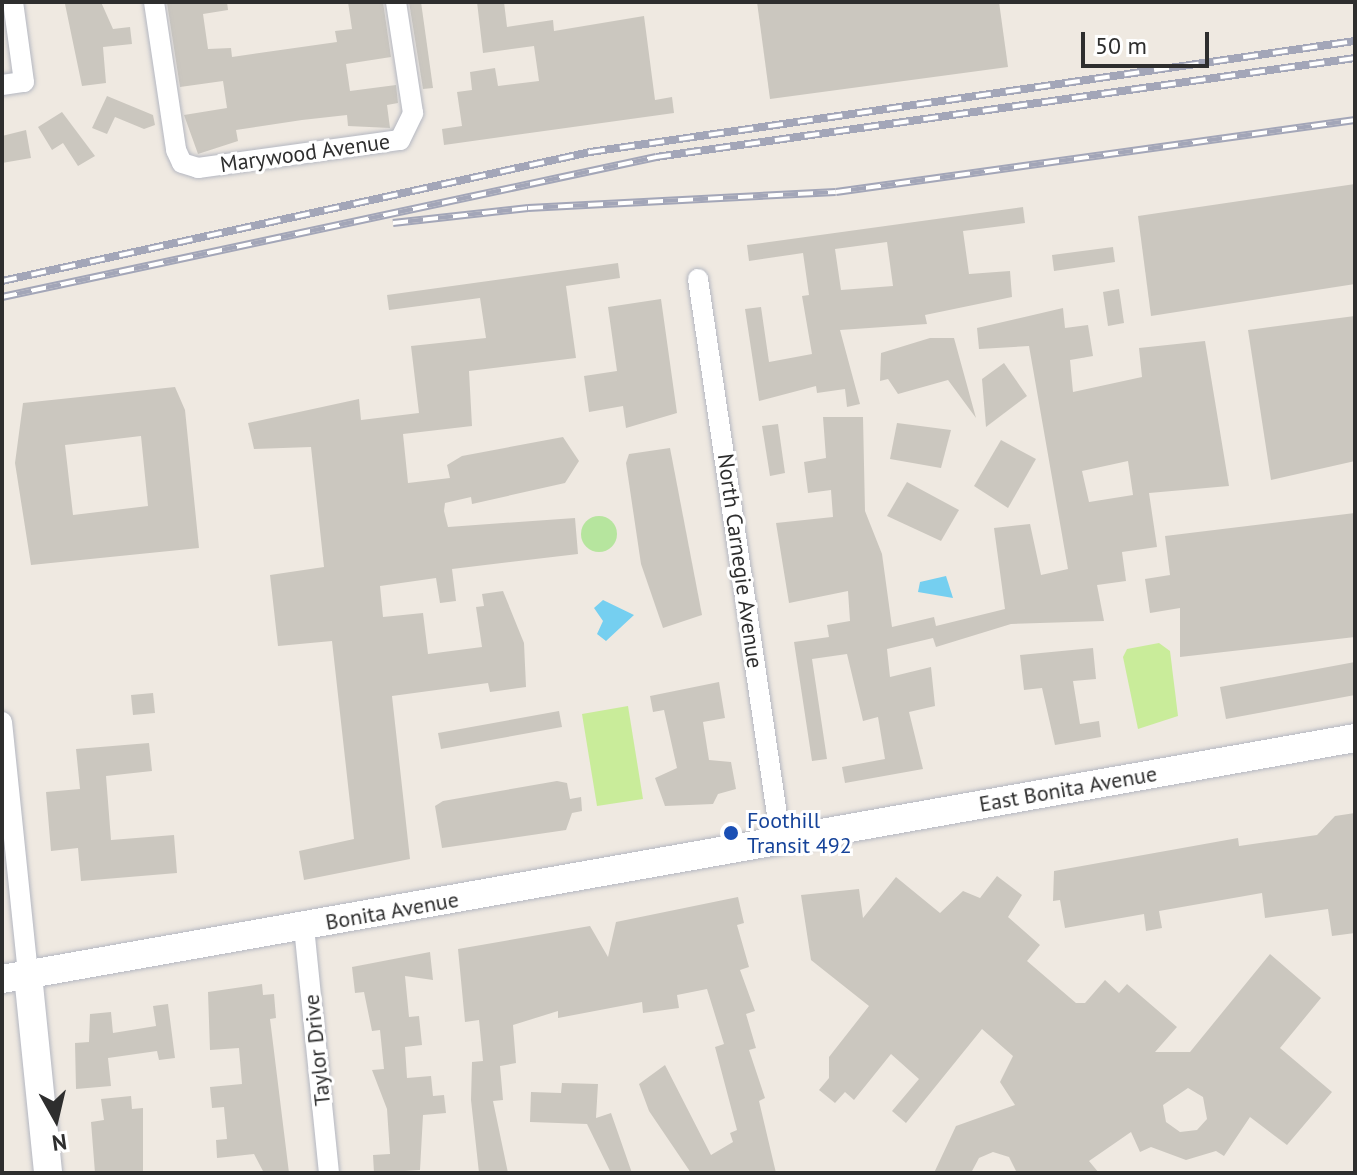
<!DOCTYPE html>
<style>
body{margin:0}
#map{position:relative;width:1357px;height:1175px;overflow:hidden;background:#efe9e1;font-family:"PT Sans",sans-serif}
div>[style]{position:absolute}
.green>*{inset:0;background:#b6e59e}
.round{border-radius:50%}
.pitch>*{inset:0;background:#c9ec9a}
.water>*{inset:0;background:#75cff0}
.building>*{inset:0;background:#cbc7bf}
.roads{filter:drop-shadow(0 0 2px #b4b7c1) drop-shadow(0 0 2px #b4b7c1)}
.street>*{height:20px;margin:-10px;padding:0 10px;transform-origin:10px;border-radius:10px;background:#fff}
.secondary>*{height:28px;margin:-14px;padding:0 14px;transform-origin:14px;border-radius:14px;background:#fff}
.rail>*{height:8px;margin-top:-4px;transform-origin:0;background:repeating-linear-gradient(90deg,#fff 0 15px,#a3a6b8 0 30px);box-sizing:border-box;border-block:2px solid #a3a6b8}
.dots>*{width:22px;height:22px;translate:-50% -50%;box-sizing:border-box;border:4px solid #fff;border-radius:50%}
span{translate:-50% -50%;white-space:nowrap;text-align:center;line-height:1.15;-webkit-text-stroke:6px #fff;paint-order:stroke}
.street-label{font-size:22px;color:#2e2e2e}
.transit-label{font-size:22px;color:#164399}
.left{translate:0 -50%;text-align:left}
.frame{position:absolute;inset:0;border:4px solid #2e2e2e;pointer-events:none}
.north{position:absolute;left:16px;top:1079px;width:80px;height:80px;-webkit-text-stroke:6px #fff;paint-order:stroke;rotate:172deg;font-size:22px;font-weight:700;line-height:32px;text-align:center;color:#2e2e2e}
.north::after{content:'';display:block;margin:auto;width:28px;height:36px;background:#2e2e2e;clip-path:polygon(50% 0,100% 100%,50% 72%,0 100%)}
.scale{position:absolute;left:1081px;top:32px;width:128px;height:36px;box-sizing:border-box;border:4px solid #2e2e2e;border-top:0;padding-left:10px;font-size:24px;line-height:28px;white-space:nowrap;color:#2e2e2e;-webkit-text-stroke:6px #fff;paint-order:stroke}
</style>
<div id="map">
<div class="green">
<div class="round" style="left:581px;top:516px;width:36px;height:36px"></div>
</div>
<div class="pitch">
<div style="clip-path:polygon(1159px 643px,1170px 651px,1178px 716px,1138px 729px,1123px 657px,1127px 649px)"></div>
<div style="clip-path:polygon(628px 706px,643px 799px,597px 806px,582px 714px)"></div>
</div>
<div class="water">
<div style="clip-path:polygon(946px 576px,953px 598px,918px 592px,920px 582px)"></div>
<div style="clip-path:polygon(603px 600px,634px 615px,606px 641px,597px 634px,603px 621px,594px 608px)"></div>
</div>
<div class="building">
<div style="clip-path:polygon(101px 2px,113px 29px,130px 27px,132px 44px,103px 47px,106px 83px,82px 86px,65px 4px)"></div>
<div style="clip-path:polygon(227px 2px,228px 10px,203px 14px,208px 49px,231px 48px,232px 57px,337px 42px,335px 31px,352px 29px,348px 2px,383px 2px,391px 57px,346px 64px,350px 91px,396px 85px,398px 103px,387px 105px,390px 128px,348px 126px,347px 115px,302px 120px,236px 130px,238px 141px,198px 154px,184px 115px,227px 108px,223px 81px,180px 87px,167px 3px)"></div>
<div style="clip-path:polygon(409px 2px,421px 2px,433px 88px,423px 89px)"></div>
<div style="clip-path:polygon(477px 2px,504px 2px,507px 27px,553px 20px,554px 31px,644px 16px,655px 100px,672px 97px,674px 113px,444px 145px,442px 129px,462px 126px,457px 92px,472px 90px,470px 72px,495px 68px,498px 86px,539px 81px,534px 46px,483px 53px)"></div>
<div style="clip-path:polygon(757px 2px,999px 2px,1008px 67px,770px 99px)"></div>
<div style="clip-path:polygon(107px 96px,153px 115px,155px 125px,144px 129px,115px 117px,107px 134px,92px 128px)"></div>
<div style="clip-path:polygon(62px 112px,95px 156px,78px 166px,63px 143px,52px 150px,38px 127px)"></div>
<div style="clip-path:polygon(26px 130px,31px 158px,2px 163px,2px 136px)"></div>
<div style="clip-path:polygon(1355px 184px,1355px 284px,1151px 316px,1138px 216px)"></div>
<div style="clip-path:polygon(evenodd,1023px 207px,1025px 223px,963px 231px,969px 274px,1010px 271px,1012px 297px,925px 315px,927px 324px,840px 330px,860px 404px,847px 407px,845px 389px,817px 393px,816px 386px,759px 401px,745px 309px,761px 307px,769px 362px,812px 354px,802px 296px,809px 295px,803px 253px,749px 261px,747px 245px,1023px 207px,887px 242px,893px 286px,841px 290px,835px 249px,887px 242px)"></div>
<div style="clip-path:polygon(1113px 247px,1115px 262px,1054px 271px,1052px 255px)"></div>
<div style="clip-path:polygon(618px 263px,620px 278px,566px 286px,576px 358px,469px 371px,472px 426px,403px 434px,408px 483px,450px 478px,447px 465px,462px 456px,563px 437px,579px 461px,565px 483px,472px 504px,471px 497px,445px 503px,444px 511px,448px 527px,575px 518px,578px 554px,452px 569px,456px 601px,440px 603px,436px 578px,380px 586px,383px 617px,423px 613px,428px 654px,482px 647px,476px 607px,484px 606px,482px 594px,503px 591px,524px 643px,526px 687px,490px 692px,488px 683px,392px 696px,410px 859px,304px 880px,299px 851px,354px 839px,332px 641px,278px 646px,270px 575px,324px 567px,311px 447px,254px 449px,248px 423px,359px 399px,361px 420px,419px 413px,411px 346px,486px 338px,480px 298px,389px 310px,387px 295px)"></div>
<div style="clip-path:polygon(1119px 289px,1124px 323px,1108px 326px,1103px 292px)"></div>
<div style="clip-path:polygon(661px 299px,677px 413px,626px 428px,623px 406px,589px 412px,584px 376px,617px 371px,608px 307px)"></div>
<div style="clip-path:polygon(evenodd,1063px 308px,1065px 328px,1088px 325px,1093px 356px,1070px 360px,1073px 392px,1142px 377px,1139px 348px,1205px 341px,1229px 486px,1149px 493px,1157px 547px,1122px 552px,1126px 581px,1097px 585px,1104px 621px,1011px 624px,936px 647px,933px 638px,887px 649px,890px 677px,931px 667px,935px 706px,909px 712px,923px 769px,845px 783px,842px 767px,885px 759px,878px 717px,863px 721px,847px 654px,812px 659px,827px 759px,812px 761px,794px 642px,829px 637px,827px 625px,850px 621px,848px 591px,789px 603px,776px 523px,833px 517px,831px 490px,808px 493px,804px 462px,826px 458px,823px 417px,863px 417px,865px 511px,882px 554px,892px 627px,934px 617px,936px 626px,1005px 609px,994px 528px,1030px 524px,1041px 575px,1068px 569px,1029px 346px,979px 349px,977px 328px,1063px 308px,1128px 461px,1133px 495px,1089px 502px,1082px 471px,1128px 461px)"></div>
<div style="clip-path:polygon(1355px 316px,1355px 461px,1271px 480px,1248px 330px)"></div>
<div style="clip-path:polygon(930px 338px,954px 338px,976px 418px,948px 380px,898px 394px,888px 379px,880px 381px,881px 353px)"></div>
<div style="clip-path:polygon(1004px 363px,1027px 396px,986px 427px,982px 379px)"></div>
<div style="clip-path:polygon(evenodd,175px 387px,185px 410px,199px 548px,31px 565px,15px 463px,23px 403px,175px 387px,141px 436px,148px 506px,73px 515px,65px 445px,141px 436px)"></div>
<div style="clip-path:polygon(897px 423px,951px 430px,941px 468px,890px 459px)"></div>
<div style="clip-path:polygon(778px 424px,785px 473px,770px 476px,762px 426px)"></div>
<div style="clip-path:polygon(1001px 440px,1036px 459px,1008px 508px,974px 486px)"></div>
<div style="clip-path:polygon(670px 448px,702px 615px,663px 628px,641px 564px,626px 463px,629px 454px)"></div>
<div style="clip-path:polygon(907px 482px,959px 510px,941px 541px,887px 516px)"></div>
<div style="clip-path:polygon(1355px 513px,1355px 637px,1180px 657px,1180px 608px,1150px 613px,1145px 579px,1170px 575px,1165px 536px)"></div>
<div style="clip-path:polygon(1093px 648px,1096px 679px,1073px 681px,1080px 724px,1099px 721px,1101px 737px,1055px 745px,1042px 688px,1024px 690px,1020px 655px)"></div>
<div style="clip-path:polygon(1355px 662px,1355px 695px,1226px 719px,1220px 687px)"></div>
<div style="clip-path:polygon(719px 682px,725px 718px,703px 722px,709px 760px,731px 762px,736px 789px,718px 794px,713px 804px,665px 806px,655px 778px,677px 768px,664px 710px,653px 712px,650px 696px)"></div>
<div style="clip-path:polygon(153px 693px,155px 713px,133px 715px,131px 695px)"></div>
<div style="clip-path:polygon(559px 711px,562px 727px,441px 749px,438px 733px)"></div>
<div style="clip-path:polygon(149px 743px,152px 771px,106px 776px,111px 840px,174px 835px,177px 873px,81px 881px,78px 848px,51px 851px,46px 792px,80px 789px,76px 749px)"></div>
<div style="clip-path:polygon(557px 781px,567px 783px,570px 799px,581px 797px,582px 811px,572px 813px,566px 830px,442px 848px,435px 806px,443px 801px)"></div>
<div style="clip-path:polygon(1355px 813px,1355px 933px,1332px 936px,1328px 909px,1265px 918px,1262px 893px,1159px 911px,1162px 928px,1146px 931px,1144px 914px,1065px 928px,1060px 900px,1053px 901px,1054px 871px,1238px 838px,1239px 846px,1317px 835px,1335px 816px)"></div>
<div style="clip-path:polygon(evenodd,997px 876px,1022px 895px,1008px 917px,1040px 945px,1027px 961px,1076px 1003px,1085px 1003px,1105px 980px,1119px 993px,1127px 984px,1177px 1027px,1155px 1052px,1190px 1052px,1270px 954px,1321px 998px,1280px 1048px,1332px 1092px,1287px 1145px,1250px 1117px,1224px 1156px,1216px 1151px,1186px 1160px,1151px 1147px,1140px 1152px,1131px 1132px,1089px 1161px,1099px 1173px,1017px 1173px,1009px 1157px,993px 1152px,979px 1158px,971px 1173px,934px 1173px,956px 1126px,1015px 1105px,1000px 1082px,1013px 1056px,982px 1029px,906px 1123px,892px 1111px,919px 1079px,891px 1054px,854px 1100px,845px 1092px,835px 1103px,819px 1090px,829px 1078px,829px 1057px,869px 1006px,811px 960px,801px 895px,859px 889px,863px 918px,896px 877px,940px 913px,963px 891px,980px 898px,997px 876px,1188px 1088px,1203px 1097px,1207px 1119px,1197px 1130px,1180px 1132px,1166px 1122px,1163px 1105px,1188px 1088px)"></div>
<div style="clip-path:polygon(738px 897px,744px 923px,737px 925px,749px 967px,740px 970px,755px 1011px,746px 1014px,756px 1048px,749px 1050px,765px 1098px,759px 1101px,776px 1173px,691px 1173px,649px 1111px,639px 1084px,665px 1065px,711px 1155px,733px 1142px,730px 1133px,737px 1130px,715px 1047px,724px 1044px,707px 989px,677px 995px,679px 1008px,643px 1013px,642px 1002px,558px 1018px,558px 1011px,513px 1025px,516px 1063px,500px 1066px,503px 1100px,493px 1101px,508px 1173px,479px 1173px,471px 1100px,472px 1062px,483px 1061px,479px 1020px,465px 1022px,458px 949px,590px 926px,608px 957px,616px 922px)"></div>
<div style="clip-path:polygon(430px 952px,433px 980px,405px 976px,409px 1017px,419px 1016px,422px 1045px,405px 1047px,407px 1078px,431px 1076px,433px 1096px,444px 1095px,446px 1113px,423px 1115px,420px 1170px,374px 1173px,373px 1155px,390px 1154px,387px 1109px,372px 1070px,384px 1069px,380px 1030px,372px 1031px,364px 992px,355px 993px,352px 967px)"></div>
<div style="clip-path:polygon(262px 984px,263px 995px,274px 994px,276px 1018px,270px 1019px,289px 1173px,264px 1173px,254px 1154px,217px 1158px,216px 1140px,227px 1139px,224px 1107px,212px 1108px,210px 1087px,242px 1084px,239px 1048px,210px 1050px,208px 992px)"></div>
<div style="clip-path:polygon(168px 1004px,175px 1058px,159px 1060px,157px 1051px,108px 1058px,111px 1086px,76px 1089px,75px 1043px,89px 1042px,90px 1014px,111px 1012px,113px 1033px,156px 1026px,153px 1006px)"></div>
<div style="clip-path:polygon(562px 1083px,598px 1084px,596px 1118px,611px 1113px,632px 1173px,611px 1173px,587px 1124px,530px 1122px,531px 1092px,561px 1093px)"></div>
<div style="clip-path:polygon(131px 1096px,132px 1109px,143px 1108px,143px 1173px,95px 1173px,91px 1122px,104px 1120px,101px 1099px)"></div>
</div>
<div class="roads">
<div class="street">
<div style="left:154px;top:2px;width:150px;rotate:81.5deg"></div>
<div style="left:176px;top:150px;width:14px;rotate:65deg"></div>
<div style="left:182px;top:163px;width:17px;rotate:17deg"></div>
<div style="left:198px;top:168px;width:204px;rotate:-7.9deg"></div>
<div style="left:400px;top:140px;width:30px;rotate:-64deg"></div>
<div style="left:413px;top:113px;width:112px;rotate:-98.7deg"></div>
<div style="left:2px;top:85px;width:22px;rotate:-8deg"></div>
<div style="left:24px;top:82px;width:81px;rotate:-97.8deg"></div>
<div style="left:698px;top:279px;width:569px;rotate:81.61deg"></div>
<div style="left:2px;top:722px;width:254px;rotate:84.1deg"></div>
<div style="left:304px;top:927px;width:247px;rotate:84.2deg"></div>
</div>
<div class="secondary">
<div style="left:28px;top:975px;width:199px;rotate:84.2deg"></div>
<div style="left:2px;top:979px;width:1374px;rotate:-10.1deg"></div>
</div>
</div>
<div class="rail">
<div style="left:393px;top:223px;width:136px;rotate:-6.3deg"></div>
<div style="left:528px;top:208px;width:308px;rotate:-3deg"></div>
<div style="left:836px;top:192px;width:524px;rotate:-7.9deg"></div>
<div style="left:2px;top:281px;width:602px;rotate:-12.37deg"></div>
<div style="left:590px;top:152px;width:773px;rotate:-8.26deg"></div>
<div style="left:2px;top:297px;width:669px;rotate:-12.08deg"></div>
<div style="left:656px;top:157px;width:706px;rotate:-8.06deg"></div>
</div>
<div class="dots">
<div style="left:731px;top:833px;background:#1a4fb4"></div>
</div>
<div class="street-label">
<span style="left:305px;top:153px;rotate:-8deg">Marywood Avenue</span>
<span style="left:740px;top:561px;rotate:82deg">North Carnegie Avenue</span>
<span style="left:1068px;top:789px;rotate:-10deg">East Bonita Avenue</span>
<span style="left:392px;top:911px;rotate:-10deg">Bonita Avenue</span>
<span style="left:317px;top:1050px;rotate:-96deg">Taylor Drive</span>
</div>
<div class="transit-label">
<span class="left" style="left:747px;top:833px">Foothill<br>Transit 492</span>
</div>
<div class="frame"></div>
<div class="north">N</div>
<div class="scale">50 m</div>
</div>
